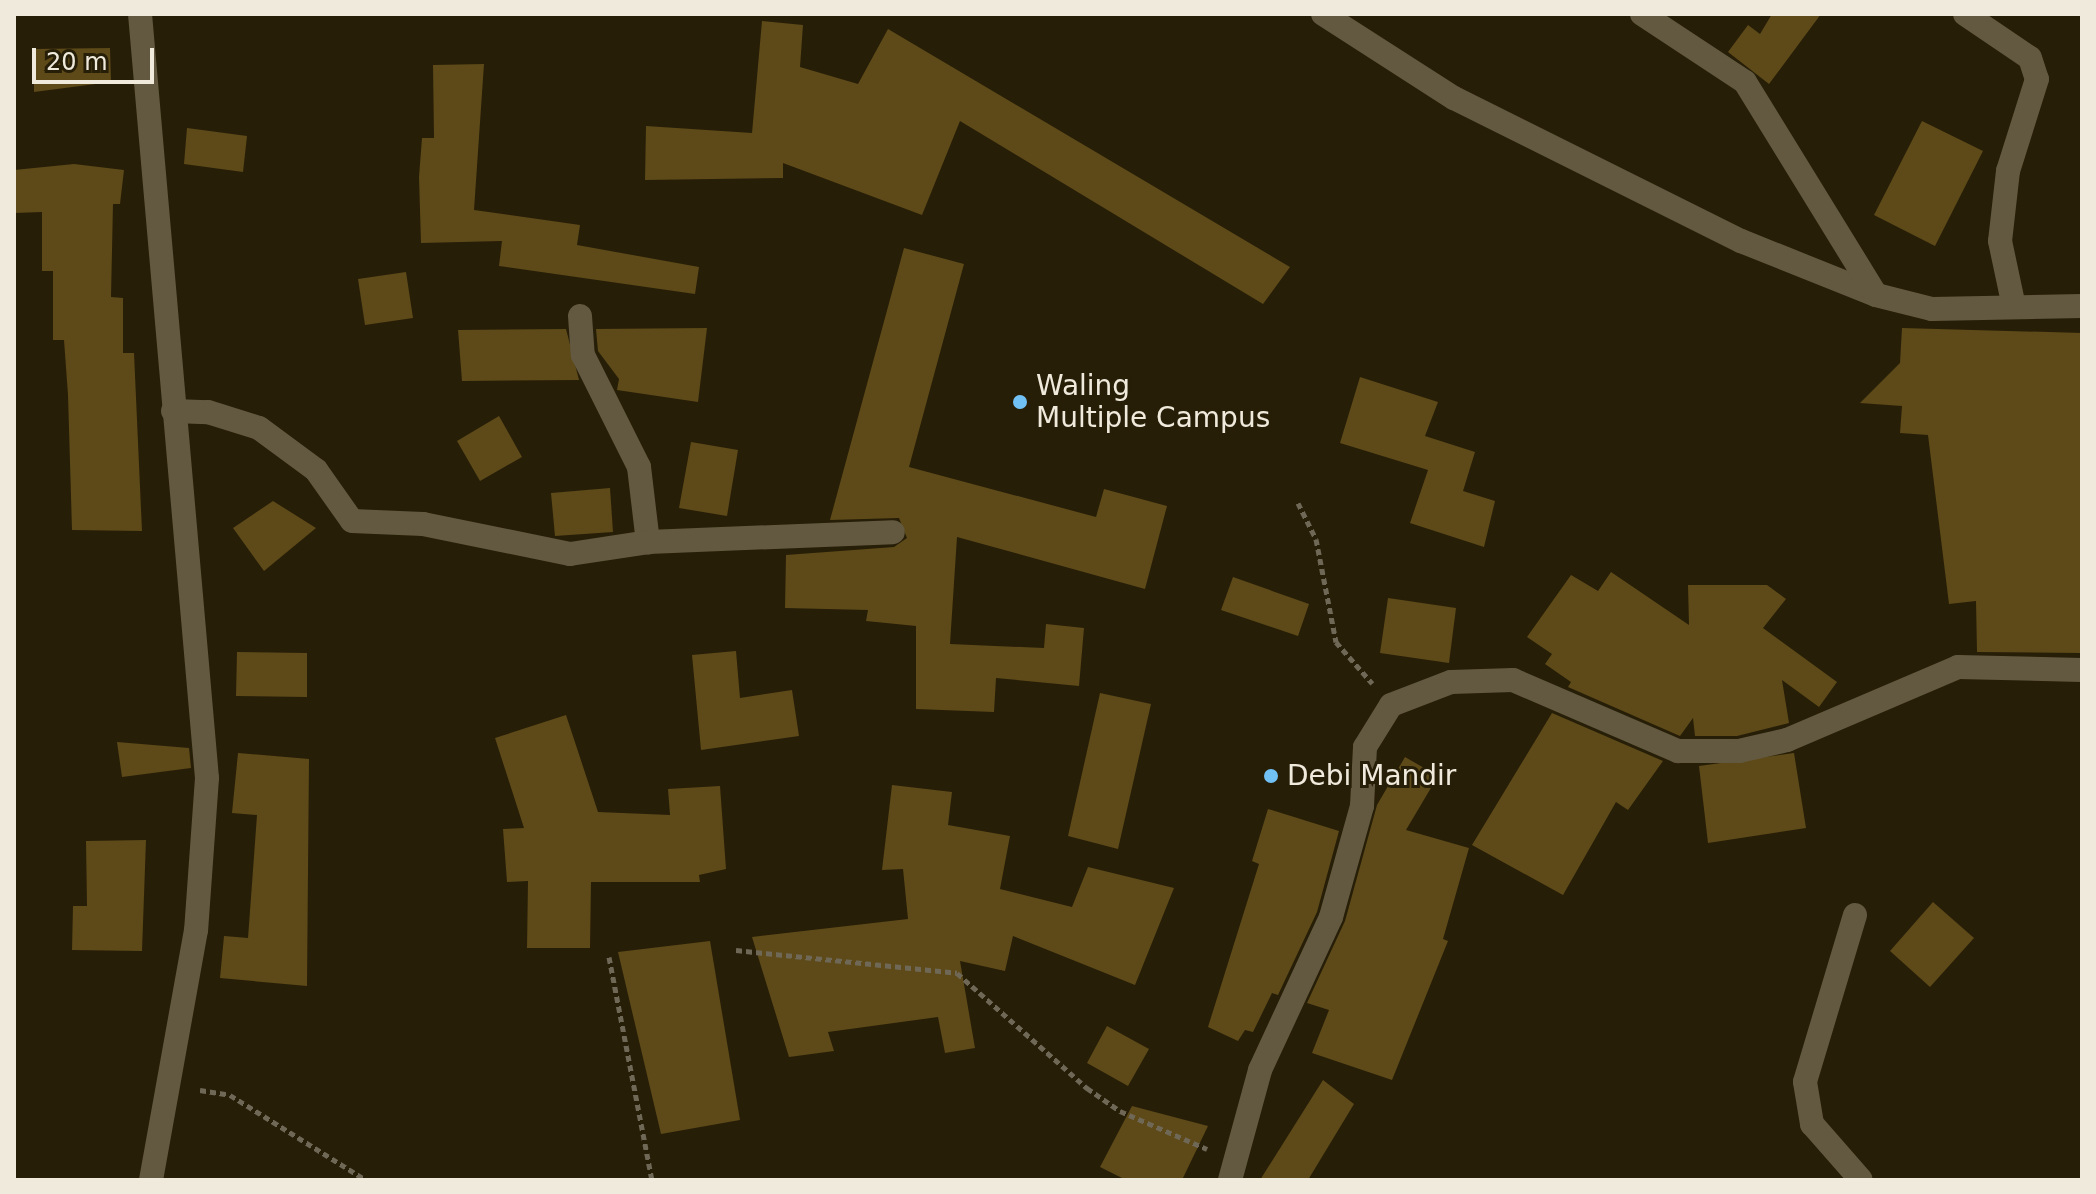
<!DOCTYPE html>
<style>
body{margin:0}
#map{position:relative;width:2096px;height:1194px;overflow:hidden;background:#271e08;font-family:"DejaVu Sans",sans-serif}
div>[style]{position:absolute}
.building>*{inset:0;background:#5d4a18}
.path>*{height:5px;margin-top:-2.5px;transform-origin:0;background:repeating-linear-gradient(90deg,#706856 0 6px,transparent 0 10px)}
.minor>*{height:24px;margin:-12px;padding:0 12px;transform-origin:12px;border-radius:12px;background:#635940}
.dots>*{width:22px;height:22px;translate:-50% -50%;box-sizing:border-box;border:4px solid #271e08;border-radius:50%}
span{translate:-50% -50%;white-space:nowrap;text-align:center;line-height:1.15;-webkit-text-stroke:6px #271e08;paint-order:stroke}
.poi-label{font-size:28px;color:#f0eadd}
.left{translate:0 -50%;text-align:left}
.frame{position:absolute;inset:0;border:16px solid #f0eadd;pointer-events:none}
.scale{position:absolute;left:32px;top:48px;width:122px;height:36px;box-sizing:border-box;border:4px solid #f0eadd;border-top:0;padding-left:10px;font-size:24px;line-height:28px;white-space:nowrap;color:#f0eadd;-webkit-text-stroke:6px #271e08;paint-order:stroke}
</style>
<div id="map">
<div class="building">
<div style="clip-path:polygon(1772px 14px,1821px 14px,1769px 84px,1728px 52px,1748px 25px,1760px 34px)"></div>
<div style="clip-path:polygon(762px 21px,803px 25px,800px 67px,858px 84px,888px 29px,1290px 267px,1263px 304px,960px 121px,922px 215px,783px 163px,783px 178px,645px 180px,646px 126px,752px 133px)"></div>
<div style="clip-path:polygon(110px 48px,111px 82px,34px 92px,34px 49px)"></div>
<div style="clip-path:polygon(484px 64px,474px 210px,580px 225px,577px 245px,699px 267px,695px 294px,499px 266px,502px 241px,421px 243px,419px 177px,422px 138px,434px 138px,433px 65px)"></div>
<div style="clip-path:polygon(1922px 121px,1983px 151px,1935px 246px,1874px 215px)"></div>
<div style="clip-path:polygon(187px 128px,247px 136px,243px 172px,184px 164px)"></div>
<div style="clip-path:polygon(74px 164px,124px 170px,120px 204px,113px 204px,111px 297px,123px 298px,123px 353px,134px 353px,142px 531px,72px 530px,68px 395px,64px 340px,53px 340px,53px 271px,42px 271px,42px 212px,14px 213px,14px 170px)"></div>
<div style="clip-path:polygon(904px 248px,964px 264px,909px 467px,1096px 517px,1104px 489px,1167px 506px,1145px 589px,957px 537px,950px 644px,1044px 648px,1046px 624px,1084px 628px,1079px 686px,996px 678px,994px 712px,916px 709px,916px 626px,866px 621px,868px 610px,785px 608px,786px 555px,894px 547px,907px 538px,899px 518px,830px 520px)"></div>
<div style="clip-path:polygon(406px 272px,413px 318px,365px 325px,358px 279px)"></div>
<div style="clip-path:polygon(707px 328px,698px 402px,617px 390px,619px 379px,598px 351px,596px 329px)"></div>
<div style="clip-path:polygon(1902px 328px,2082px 333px,2082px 653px,1977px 652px,1976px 601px,1949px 604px,1928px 435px,1900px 433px,1902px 406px,1860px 403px,1900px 363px)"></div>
<div style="clip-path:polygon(566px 329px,579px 380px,462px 381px,458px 330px)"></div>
<div style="clip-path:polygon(1360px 377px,1438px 402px,1425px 436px,1475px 452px,1463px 491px,1495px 501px,1484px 547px,1410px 523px,1428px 470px,1340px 443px)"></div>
<div style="clip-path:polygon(499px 416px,522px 457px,480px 481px,457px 441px)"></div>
<div style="clip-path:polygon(691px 442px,738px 450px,727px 516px,679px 508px)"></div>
<div style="clip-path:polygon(610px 488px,613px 532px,555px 536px,551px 493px)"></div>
<div style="clip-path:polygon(273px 501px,316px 528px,264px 571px,233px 528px)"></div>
<div style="clip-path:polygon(1611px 572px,1689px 625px,1688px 585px,1767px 585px,1786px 599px,1763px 628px,1837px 682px,1819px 707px,1782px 680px,1789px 723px,1737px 736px,1695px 736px,1693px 718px,1680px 736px,1568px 687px,1571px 682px,1545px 664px,1552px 654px,1527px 637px,1571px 575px,1598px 591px)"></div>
<div style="clip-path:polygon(1233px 577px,1309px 604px,1298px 636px,1221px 610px)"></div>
<div style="clip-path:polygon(1388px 598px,1456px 608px,1449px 663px,1380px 653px)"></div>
<div style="clip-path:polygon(736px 651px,740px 698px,792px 690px,799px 736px,701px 750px,692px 655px)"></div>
<div style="clip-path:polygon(237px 652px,307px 653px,307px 697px,236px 696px)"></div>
<div style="clip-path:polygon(1100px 693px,1151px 704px,1118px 849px,1068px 836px)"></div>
<div style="clip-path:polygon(1552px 713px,1663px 761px,1628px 810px,1616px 802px,1563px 895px,1472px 845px)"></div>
<div style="clip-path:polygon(566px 715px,598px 812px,670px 815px,668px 789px,720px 786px,726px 869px,699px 875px,700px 882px,591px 882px,590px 948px,527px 948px,528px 881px,507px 882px,503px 829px,524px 828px,495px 738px)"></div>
<div style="clip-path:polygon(117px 742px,189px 748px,191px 768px,122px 777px)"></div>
<div style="clip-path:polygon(238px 753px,309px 759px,307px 986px,220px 978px,224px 936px,248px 938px,257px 815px,232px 813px)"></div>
<div style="clip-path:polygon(1794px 753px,1806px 828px,1708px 843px,1699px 766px)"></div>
<div style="clip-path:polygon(1405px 757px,1438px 776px,1406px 830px,1469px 848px,1443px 939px,1448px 941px,1392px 1080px,1312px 1053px,1329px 1010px,1307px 1003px,1345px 921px,1377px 805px)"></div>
<div style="clip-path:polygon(892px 785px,952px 792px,948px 825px,1010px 836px,1000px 889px,1072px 907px,1088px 867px,1174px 888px,1135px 985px,1013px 936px,1005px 971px,960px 961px,975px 1048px,945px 1053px,938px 1017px,828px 1032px,834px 1051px,789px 1057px,752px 937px,908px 919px,903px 869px,882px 870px)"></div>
<div style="clip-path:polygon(1268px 809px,1339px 831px,1317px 912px,1278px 995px,1272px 993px,1253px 1032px,1245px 1030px,1238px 1041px,1208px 1027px,1259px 864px,1252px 861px)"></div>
<div style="clip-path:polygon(146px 840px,142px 951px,72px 950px,73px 906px,87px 906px,86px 841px)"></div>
<div style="clip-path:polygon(1933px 902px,1974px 938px,1930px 987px,1890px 951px)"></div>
<div style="clip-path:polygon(710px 941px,740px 1120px,661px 1134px,618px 952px)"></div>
<div style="clip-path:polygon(1107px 1026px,1149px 1049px,1128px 1086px,1087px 1063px)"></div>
<div style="clip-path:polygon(1323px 1080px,1354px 1104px,1308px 1180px,1260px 1180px)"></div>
<div style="clip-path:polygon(1132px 1106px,1208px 1126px,1182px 1180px,1126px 1180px,1100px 1167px)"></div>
</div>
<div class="path">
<div style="left:1298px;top:503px;width:40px;rotate:63.4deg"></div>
<div style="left:1316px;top:539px;width:105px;rotate:79deg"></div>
<div style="left:1336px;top:642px;width:55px;rotate:48.7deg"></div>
<div style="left:736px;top:950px;width:222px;rotate:5.9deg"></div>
<div style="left:957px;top:973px;width:174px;rotate:41.5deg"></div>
<div style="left:1087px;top:1088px;width:40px;rotate:34.9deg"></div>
<div style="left:1120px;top:1111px;width:95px;rotate:23.6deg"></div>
<div style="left:609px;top:957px;width:227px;rotate:79.1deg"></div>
<div style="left:200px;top:1090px;width:30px;rotate:9deg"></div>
<div style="left:230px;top:1095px;width:160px;rotate:32deg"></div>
</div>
<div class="minor">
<div style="left:140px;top:14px;width:767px;rotate:84.99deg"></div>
<div style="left:207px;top:778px;width:152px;rotate:94.1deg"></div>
<div style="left:196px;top:930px;width:254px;rotate:100.2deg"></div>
<div style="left:1323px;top:14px;width:156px;rotate:32.7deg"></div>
<div style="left:1454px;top:98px;width:321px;rotate:26.5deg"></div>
<div style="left:1741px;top:241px;width:145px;rotate:21.8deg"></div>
<div style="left:1876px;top:295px;width:58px;rotate:14deg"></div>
<div style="left:1932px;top:309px;width:150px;rotate:-1.1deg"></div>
<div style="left:1642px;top:14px;width:123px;rotate:33.4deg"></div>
<div style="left:1745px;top:82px;width:250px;rotate:58.4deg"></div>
<div style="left:1965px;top:14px;width:78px;rotate:34.1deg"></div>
<div style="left:2030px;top:58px;width:22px;rotate:72deg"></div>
<div style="left:2037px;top:79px;width:96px;rotate:107.5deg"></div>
<div style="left:2008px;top:171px;width:70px;rotate:96.5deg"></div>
<div style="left:2000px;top:241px;width:67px;rotate:78deg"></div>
<div style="left:580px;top:316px;width:39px;rotate:86deg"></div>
<div style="left:583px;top:355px;width:125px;rotate:63.4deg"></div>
<div style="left:639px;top:467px;width:76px;rotate:83.2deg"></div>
<div style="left:173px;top:411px;width:35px;rotate:2deg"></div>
<div style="left:208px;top:412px;width:53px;rotate:17.4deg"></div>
<div style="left:259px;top:428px;width:71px;rotate:36.4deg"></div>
<div style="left:316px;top:470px;width:62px;rotate:54.8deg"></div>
<div style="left:352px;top:521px;width:71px;rotate:2.4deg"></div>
<div style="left:423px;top:524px;width:150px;rotate:11.5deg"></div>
<div style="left:570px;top:554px;width:79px;rotate:-8.7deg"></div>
<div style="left:648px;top:542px;width:245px;rotate:-2.3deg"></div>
<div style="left:1855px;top:915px;width:174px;rotate:106.7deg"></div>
<div style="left:1805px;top:1082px;width:43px;rotate:80.5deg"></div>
<div style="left:1812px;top:1124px;width:74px;rotate:48.8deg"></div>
<div style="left:1230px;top:1180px;width:114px;rotate:-74.7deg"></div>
<div style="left:1260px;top:1070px;width:169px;rotate:-65.1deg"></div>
<div style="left:1331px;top:917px;width:115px;rotate:-74.4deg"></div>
<div style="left:1362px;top:806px;width:59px;rotate:-87.1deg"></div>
<div style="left:1365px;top:747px;width:49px;rotate:-58.2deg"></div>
<div style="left:1391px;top:705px;width:64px;rotate:-21deg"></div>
<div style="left:1451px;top:682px;width:62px;rotate:-1.8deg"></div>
<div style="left:1513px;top:680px;width:180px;rotate:23.3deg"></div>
<div style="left:1678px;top:751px;width:61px"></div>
<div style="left:1739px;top:751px;width:49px;rotate:-12.9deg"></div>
<div style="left:1787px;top:740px;width:186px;rotate:-23.1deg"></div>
<div style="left:1958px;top:667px;width:124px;rotate:1.4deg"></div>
</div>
<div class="dots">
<div style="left:1020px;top:402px;background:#71c1f5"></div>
<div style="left:1271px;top:776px;background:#71c1f5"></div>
</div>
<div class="poi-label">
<span class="left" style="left:1036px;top:402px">Waling<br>Multiple Campus</span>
<span class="left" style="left:1287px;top:776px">Debi Mandir</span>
</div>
<div class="frame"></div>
<div class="scale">20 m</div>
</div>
